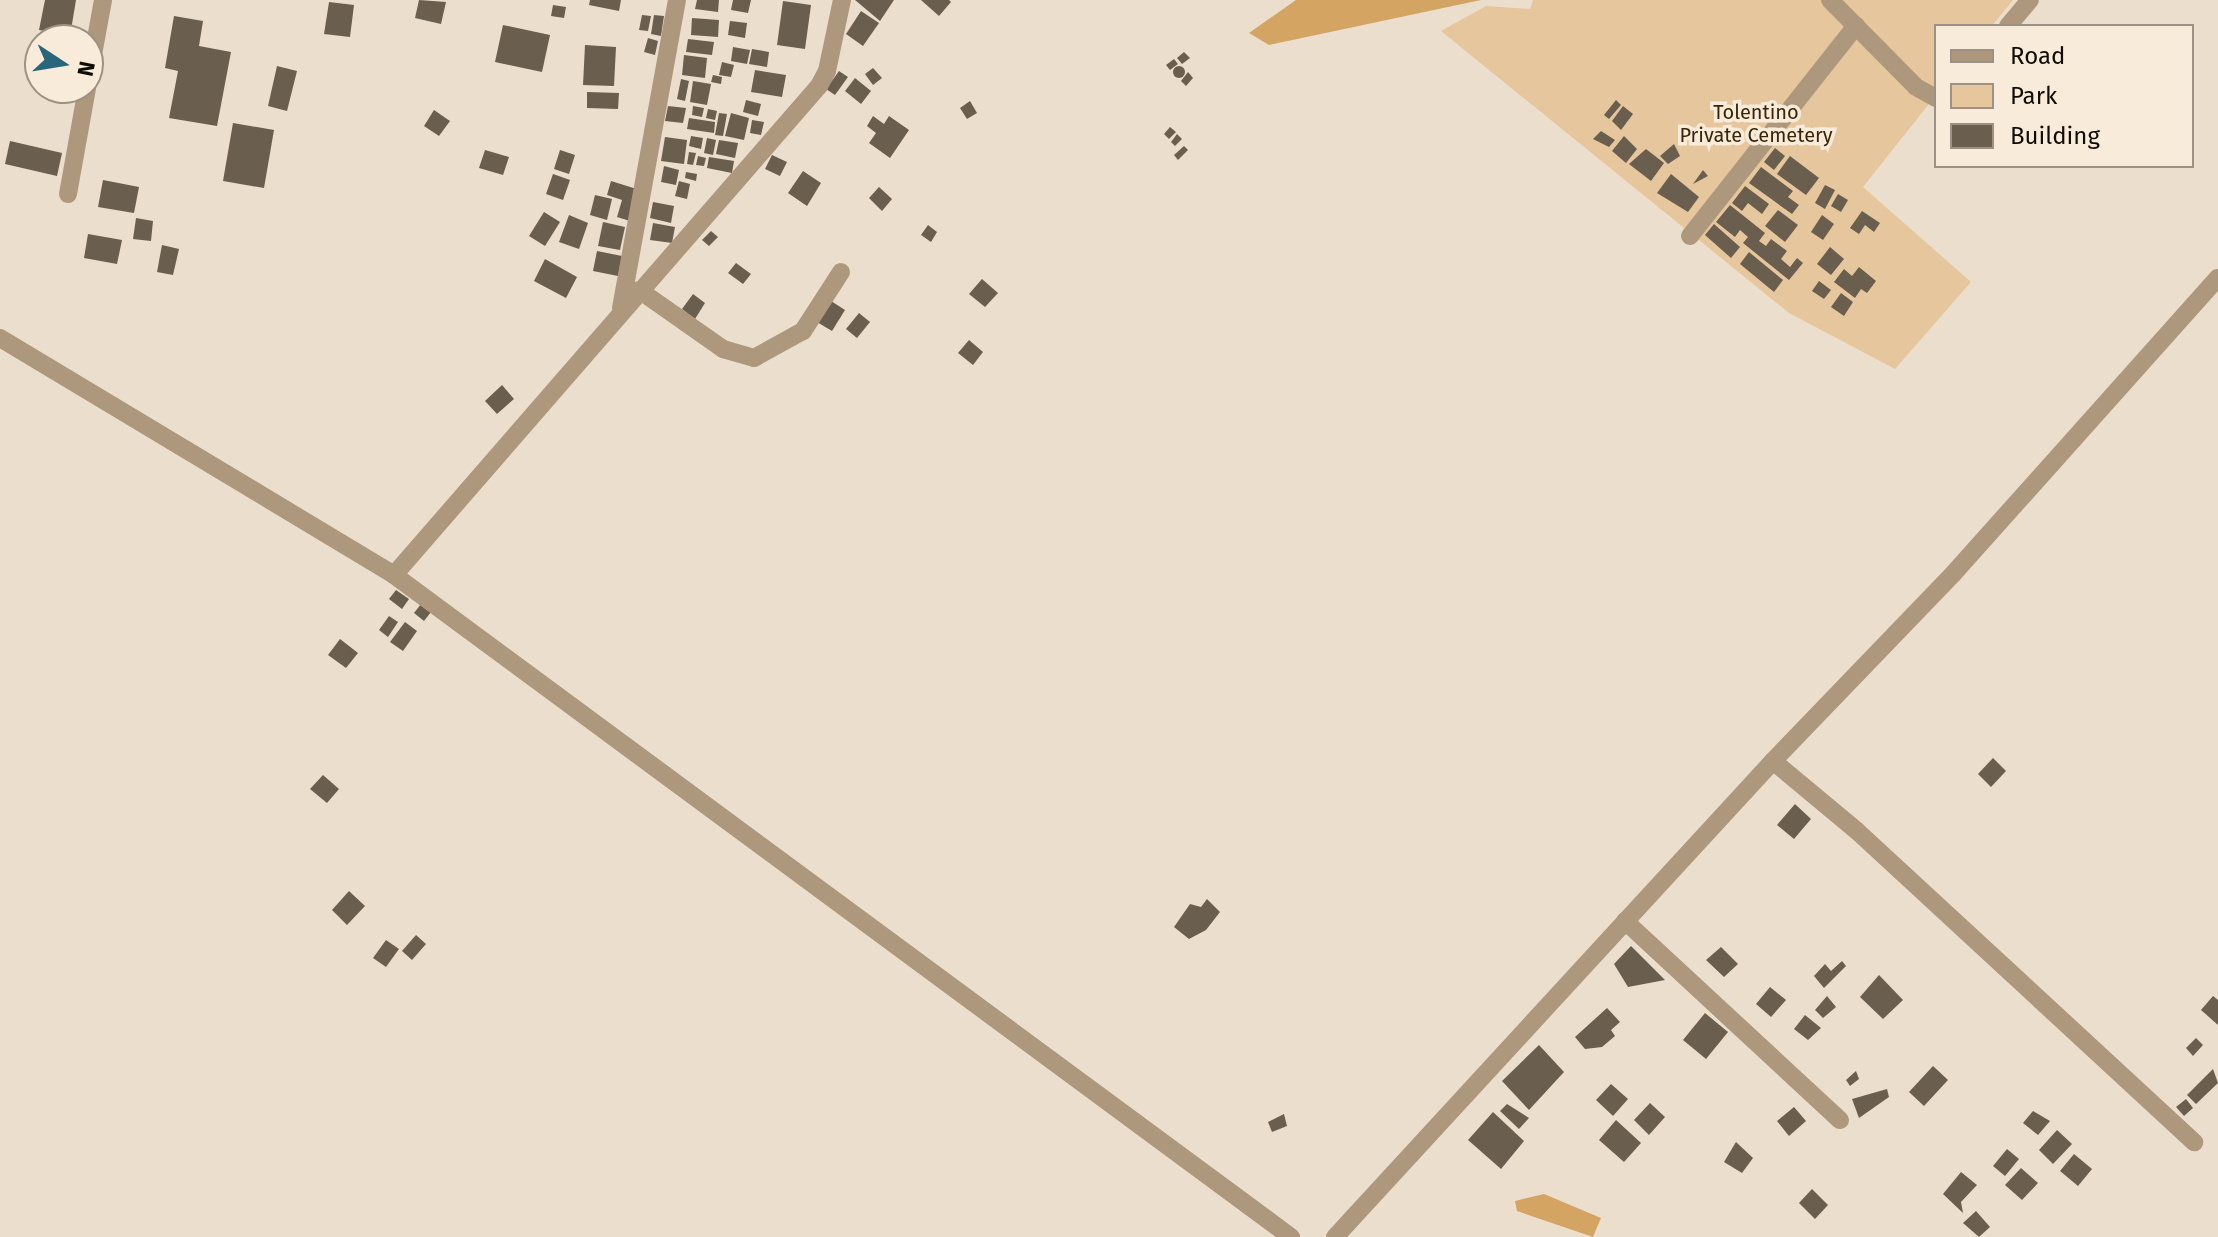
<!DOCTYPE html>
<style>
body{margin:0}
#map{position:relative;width:2218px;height:1237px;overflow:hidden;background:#ecdecc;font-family:"Fira Sans",sans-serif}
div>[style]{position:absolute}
.green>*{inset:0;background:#e6c69c}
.water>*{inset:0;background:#d4a463}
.building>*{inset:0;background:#6a5e4e}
.round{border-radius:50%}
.minor>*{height:18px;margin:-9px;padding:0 9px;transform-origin:9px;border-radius:9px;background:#ad987d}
span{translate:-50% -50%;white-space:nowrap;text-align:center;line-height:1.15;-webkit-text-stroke:7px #f9ebd9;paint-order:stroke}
.park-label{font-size:20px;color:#392508}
.legend{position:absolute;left:1934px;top:24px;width:260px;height:144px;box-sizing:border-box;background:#f9ebd9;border:2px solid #9b9184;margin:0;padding:10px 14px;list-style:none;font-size:24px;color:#0f0b05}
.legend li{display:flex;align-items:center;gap:16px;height:40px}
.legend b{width:40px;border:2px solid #9b9184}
.north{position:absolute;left:24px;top:24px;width:80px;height:80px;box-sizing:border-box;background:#f9ebd9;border:2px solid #9b9184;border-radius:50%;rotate:102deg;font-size:22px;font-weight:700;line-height:32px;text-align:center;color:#0f0b05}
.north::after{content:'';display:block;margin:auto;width:28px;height:36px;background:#27667b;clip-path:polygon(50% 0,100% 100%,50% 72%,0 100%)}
</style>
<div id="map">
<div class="green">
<div style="clip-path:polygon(1533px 0,2013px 0,1992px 26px,1936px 26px,1936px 95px,1863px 187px,1971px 282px,1895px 369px,1789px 313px,1441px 31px,1486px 6px,1530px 9px)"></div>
</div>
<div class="water">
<div style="clip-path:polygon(1296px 0,1481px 0,1269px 45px,1249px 33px)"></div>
<div style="clip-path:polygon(1544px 1194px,1601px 1218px,1593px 1237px,1517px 1211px,1515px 1201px)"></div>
</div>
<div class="building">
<div style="clip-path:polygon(45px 0,76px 0,70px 36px,39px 30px)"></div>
<div style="clip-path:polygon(419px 0,446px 2px,441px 24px,415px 18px)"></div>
<div style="clip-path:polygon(590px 0,621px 0,619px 11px,589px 5px)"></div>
<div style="clip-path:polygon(697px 0,719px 0,718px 12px,695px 9px)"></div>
<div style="clip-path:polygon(733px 0,751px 0,748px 13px,731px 10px)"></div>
<div style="clip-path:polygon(855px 0,894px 0,880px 21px)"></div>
<div style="clip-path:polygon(921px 0,949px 0,951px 2px,939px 16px)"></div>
<div style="clip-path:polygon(783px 1px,811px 5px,805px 49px,777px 45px)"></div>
<div style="clip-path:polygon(329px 2px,354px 5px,350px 37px,324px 34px)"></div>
<div style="clip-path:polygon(553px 5px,566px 7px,564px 18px,551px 16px)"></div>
<div style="clip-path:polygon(861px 11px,879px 23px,863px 46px,846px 34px)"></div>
<div style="clip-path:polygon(642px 15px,651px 16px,648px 31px,639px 30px)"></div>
<div style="clip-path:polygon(654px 15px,664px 16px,661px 36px,651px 34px)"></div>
<div style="clip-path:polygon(174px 16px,203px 21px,199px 46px,231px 52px,217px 126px,169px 118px,178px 71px,165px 68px)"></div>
<div style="clip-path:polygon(692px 18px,719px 20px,718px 37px,691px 35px)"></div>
<div style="clip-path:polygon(730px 21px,747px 23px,745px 38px,728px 35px)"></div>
<div style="clip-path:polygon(503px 25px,550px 35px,542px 72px,495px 62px)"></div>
<div style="clip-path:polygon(648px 38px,658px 41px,655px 55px,644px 52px)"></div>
<div style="clip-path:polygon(688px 39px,714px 42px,712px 55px,686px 52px)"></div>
<div style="clip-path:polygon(34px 40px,40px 41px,40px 72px,28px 70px)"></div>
<div style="clip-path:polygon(585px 45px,616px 47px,614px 86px,583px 85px)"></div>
<div style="clip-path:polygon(733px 47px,750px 50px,747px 64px,731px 61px)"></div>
<div style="clip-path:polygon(752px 49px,769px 52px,767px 67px,749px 64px)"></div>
<div style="clip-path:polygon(1184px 52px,1190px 58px,1182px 64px,1177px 58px)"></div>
<div style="clip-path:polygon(684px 55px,707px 58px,705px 78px,682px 75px)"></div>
<div style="clip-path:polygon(1174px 59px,1178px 64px,1170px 70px,1166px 65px)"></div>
<div style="clip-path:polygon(722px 62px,734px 65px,731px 77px,719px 75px)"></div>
<div style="clip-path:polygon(277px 66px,297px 71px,287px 111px,268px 106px)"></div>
<div class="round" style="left:1173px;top:66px;width:12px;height:12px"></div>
<div style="clip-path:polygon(873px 68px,882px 78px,873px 85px,865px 74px)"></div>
<div style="clip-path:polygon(755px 70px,786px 75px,782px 97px,751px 92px)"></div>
<div style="clip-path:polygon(839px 71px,848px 77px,835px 95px,826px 89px)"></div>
<div style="clip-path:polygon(1188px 72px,1193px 78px,1186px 86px,1181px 81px)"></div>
<div style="clip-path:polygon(713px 75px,722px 77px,721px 84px,711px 82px)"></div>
<div style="clip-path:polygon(855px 78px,871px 91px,861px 104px,845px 91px)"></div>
<div style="clip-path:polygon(681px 79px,689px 81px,685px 101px,677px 99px)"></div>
<div style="clip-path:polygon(693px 81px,711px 84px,707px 105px,690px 102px)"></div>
<div style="clip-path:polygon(587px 92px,619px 93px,618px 109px,587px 108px)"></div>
<div style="clip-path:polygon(746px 100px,761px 104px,758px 116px,743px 112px)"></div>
<div style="clip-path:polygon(1616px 100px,1621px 105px,1609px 119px,1604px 115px)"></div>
<div style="clip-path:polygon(970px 101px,977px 113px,967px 119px,960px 108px)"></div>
<div style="clip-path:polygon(668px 106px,686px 108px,683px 123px,665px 121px)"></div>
<div style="clip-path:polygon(693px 106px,704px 108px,702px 117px,692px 115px)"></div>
<div style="clip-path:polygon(1623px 106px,1633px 114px,1621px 130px,1612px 121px)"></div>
<div style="clip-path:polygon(708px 109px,717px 111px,715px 120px,706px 118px)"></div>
<div style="clip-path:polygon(434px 110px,450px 121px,439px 136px,424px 126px)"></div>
<div style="clip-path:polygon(719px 113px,727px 114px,723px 136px,715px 135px)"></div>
<div style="clip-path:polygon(731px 113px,749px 118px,744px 140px,725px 136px)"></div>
<div style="clip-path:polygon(873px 116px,884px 124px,889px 116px,909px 130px,890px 158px,869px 143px,876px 133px,867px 126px)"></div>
<div style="clip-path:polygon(689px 118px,715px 122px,714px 133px,687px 129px)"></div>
<div style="clip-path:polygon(752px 120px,764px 122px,761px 135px,750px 133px)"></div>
<div style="clip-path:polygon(233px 123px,274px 130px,264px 188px,223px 181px)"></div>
<div style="clip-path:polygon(1170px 127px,1176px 132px,1169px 139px,1164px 134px)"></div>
<div style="clip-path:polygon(1601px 131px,1615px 140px,1609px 147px,1593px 139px)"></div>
<div style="clip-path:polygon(1177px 134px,1182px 139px,1175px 146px,1171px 142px)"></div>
<div style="clip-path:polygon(691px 136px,703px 138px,701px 149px,689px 146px)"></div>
<div style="clip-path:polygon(1624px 136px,1637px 149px,1626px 163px,1612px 151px)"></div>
<div style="clip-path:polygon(665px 137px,687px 140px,684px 164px,661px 161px)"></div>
<div style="clip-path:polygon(707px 138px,716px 140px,713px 155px,704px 153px)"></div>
<div style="clip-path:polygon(719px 140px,738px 143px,735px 158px,716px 154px)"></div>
<div style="clip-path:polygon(10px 141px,62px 153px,57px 176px,5px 164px)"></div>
<div style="clip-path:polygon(1674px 144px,1680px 156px,1668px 164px,1660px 156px)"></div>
<div style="clip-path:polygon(1184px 146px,1188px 150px,1178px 160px,1174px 155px)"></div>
<div style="clip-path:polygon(1775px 148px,1785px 156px,1774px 170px,1764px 162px)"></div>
<div style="clip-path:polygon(1646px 149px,1664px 163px,1651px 181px,1629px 164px)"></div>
<div style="clip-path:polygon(485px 150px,509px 157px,503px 175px,479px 168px)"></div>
<div style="clip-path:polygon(560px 150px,575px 155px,569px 174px,554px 169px)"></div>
<div style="clip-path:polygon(689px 152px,696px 153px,693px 165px,687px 164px)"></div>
<div style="clip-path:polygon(772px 155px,787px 162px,780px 176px,765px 169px)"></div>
<div style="clip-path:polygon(698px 156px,706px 158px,704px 166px,696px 165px)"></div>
<div style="clip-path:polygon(1790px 156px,1819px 178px,1806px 195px,1777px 174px)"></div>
<div style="clip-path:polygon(709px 157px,734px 161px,732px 173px,707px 168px)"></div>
<div style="clip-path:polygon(664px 166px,679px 170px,676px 185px,661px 182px)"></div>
<div style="clip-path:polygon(1761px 167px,1793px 191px,1788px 197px,1799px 205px,1792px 214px,1749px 183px)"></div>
<div style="clip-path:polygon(1703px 170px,1708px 176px,1693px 184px)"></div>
<div style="clip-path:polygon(803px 171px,821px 183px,807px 206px,788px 193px)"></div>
<div style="clip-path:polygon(686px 172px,697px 174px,696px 181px,685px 178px)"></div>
<div style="clip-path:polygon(553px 174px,570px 180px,563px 200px,546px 194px)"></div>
<div style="clip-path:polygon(1671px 174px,1699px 197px,1688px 212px,1657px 193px)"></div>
<div style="clip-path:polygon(103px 180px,139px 187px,134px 213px,98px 207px)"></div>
<div style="clip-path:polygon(611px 181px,640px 190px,630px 221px,617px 217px,622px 200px,607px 195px)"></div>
<div style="clip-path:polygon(679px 181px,690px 184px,687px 199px,675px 196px)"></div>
<div style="clip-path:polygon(1825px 185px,1835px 190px,1825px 209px,1815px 203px)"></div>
<div style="clip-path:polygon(1745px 186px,1769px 204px,1762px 214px,1748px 203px,1742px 211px,1732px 203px)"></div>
<div style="clip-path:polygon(879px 187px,892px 199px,882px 211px,869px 198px)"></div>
<div style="clip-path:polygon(1838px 194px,1848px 200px,1841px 212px,1831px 206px)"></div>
<div style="clip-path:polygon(595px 195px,612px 199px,607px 220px,590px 215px)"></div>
<div style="clip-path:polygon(653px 202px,674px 206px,671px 223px,650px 218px)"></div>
<div style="clip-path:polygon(1730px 205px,1765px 233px,1759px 241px,1766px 246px,1771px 239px,1787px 251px,1781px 259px,1790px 267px,1797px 258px,1803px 263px,1789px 280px,1743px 243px,1748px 237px,1740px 230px,1735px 237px,1716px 222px)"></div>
<div style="clip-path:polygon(1778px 210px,1798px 225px,1785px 242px,1765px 226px)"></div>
<div style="clip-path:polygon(1862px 211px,1880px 223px,1874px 232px,1865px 225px,1859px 234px,1850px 228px)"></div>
<div style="clip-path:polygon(544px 212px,560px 222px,545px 246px,529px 236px)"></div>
<div style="clip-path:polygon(569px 215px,588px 223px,579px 249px,559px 242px)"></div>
<div style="clip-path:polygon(1822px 215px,1834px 224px,1823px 240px,1811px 232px)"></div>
<div style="clip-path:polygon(136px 218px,153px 221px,151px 241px,133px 239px)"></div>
<div style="clip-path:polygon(603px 222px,625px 227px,620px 250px,598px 246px)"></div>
<div style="clip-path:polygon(653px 223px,675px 227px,672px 243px,650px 240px)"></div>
<div style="clip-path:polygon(1714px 224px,1740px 247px,1731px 258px,1705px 235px)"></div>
<div style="clip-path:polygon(928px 225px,937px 232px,931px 242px,921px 235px)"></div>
<div style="clip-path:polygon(711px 231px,718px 237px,709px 246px,702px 240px)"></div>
<div style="clip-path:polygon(88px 234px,122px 240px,117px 264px,84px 258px)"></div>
<div style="clip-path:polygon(162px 245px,179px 249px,173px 275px,157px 272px)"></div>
<div style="clip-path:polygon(1830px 247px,1844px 259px,1831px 275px,1817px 264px)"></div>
<div style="clip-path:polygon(597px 251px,622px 256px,618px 276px,593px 271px)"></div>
<div style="clip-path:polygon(1749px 252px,1783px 280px,1774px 292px,1740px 264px)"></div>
<div style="clip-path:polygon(545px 259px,577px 277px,566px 298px,534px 281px)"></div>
<div style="clip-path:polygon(736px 263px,751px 274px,743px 284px,728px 273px)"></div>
<div style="clip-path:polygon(1859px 267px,1876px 281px,1867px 293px,1861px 289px,1855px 298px,1834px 282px,1844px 269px,1852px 276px)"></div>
<div style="clip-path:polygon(982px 279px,998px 293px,985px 307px,969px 294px)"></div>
<div style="clip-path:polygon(1819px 281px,1831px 290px,1824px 299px,1812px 291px)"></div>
<div style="clip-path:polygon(1841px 293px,1853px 302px,1844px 316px,1831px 307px)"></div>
<div style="clip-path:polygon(693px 294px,705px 303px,695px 319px,682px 309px)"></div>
<div style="clip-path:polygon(831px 301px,845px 310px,832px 331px,817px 322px)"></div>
<div style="clip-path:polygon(859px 313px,870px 322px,857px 338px,846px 329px)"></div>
<div style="clip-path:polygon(969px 340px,983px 352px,973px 365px,958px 353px)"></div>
<div style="clip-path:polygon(502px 385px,514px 399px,497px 414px,485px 401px)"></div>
<div style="clip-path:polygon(396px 590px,409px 599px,402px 609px,389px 599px)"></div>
<div style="clip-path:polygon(421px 604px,431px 612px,424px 621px,414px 613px)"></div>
<div style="clip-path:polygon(389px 616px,398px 622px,388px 637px,379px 630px)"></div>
<div style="clip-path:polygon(405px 622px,417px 631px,403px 651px,390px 642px)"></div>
<div style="clip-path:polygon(340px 639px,358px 653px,346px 668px,328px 655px)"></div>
<div style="clip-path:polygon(1993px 758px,2006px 771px,1991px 787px,1978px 774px)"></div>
<div style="clip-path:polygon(323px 775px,339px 789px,327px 803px,310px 789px)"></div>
<div style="clip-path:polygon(1795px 804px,1811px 819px,1794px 839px,1777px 825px)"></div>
<div style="clip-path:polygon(349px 891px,365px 906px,347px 925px,332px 910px)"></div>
<div style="clip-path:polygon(1207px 899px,1220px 912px,1206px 930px,1189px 939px,1174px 927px,1190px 904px,1201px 907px)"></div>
<div style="clip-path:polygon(416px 935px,426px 944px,412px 960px,402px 951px)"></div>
<div style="clip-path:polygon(386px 940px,399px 949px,386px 967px,373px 958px)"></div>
<div style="clip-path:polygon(1631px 946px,1665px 980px,1628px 987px,1614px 964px)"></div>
<div style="clip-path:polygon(1721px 947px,1738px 964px,1724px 977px,1706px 960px)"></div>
<div style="clip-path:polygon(1842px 961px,1846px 966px,1824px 988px,1814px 976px,1825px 964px,1831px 971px)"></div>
<div style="clip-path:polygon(1879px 975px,1903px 1000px,1883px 1019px,1860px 997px)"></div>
<div style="clip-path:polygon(1770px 987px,1786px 1000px,1771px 1017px,1756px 1004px)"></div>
<div style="clip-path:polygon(1827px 996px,1836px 1007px,1823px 1018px,1815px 1010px)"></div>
<div style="clip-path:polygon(2213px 996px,2218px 1000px,2218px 1025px,2201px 1010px)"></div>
<div style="clip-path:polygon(1607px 1008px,1620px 1022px,1611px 1030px,1615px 1036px,1602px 1047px,1585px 1049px,1575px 1037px)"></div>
<div style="clip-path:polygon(1705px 1013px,1728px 1032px,1706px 1059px,1683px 1040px)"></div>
<div style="clip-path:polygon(1805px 1015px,1821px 1028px,1808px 1040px,1794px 1029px)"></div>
<div style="clip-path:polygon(2196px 1038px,2203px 1045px,2193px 1056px,2186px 1048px)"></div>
<div style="clip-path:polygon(1539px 1045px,1564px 1072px,1529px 1110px,1502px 1081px)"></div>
<div style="clip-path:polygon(1933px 1066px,1948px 1080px,1924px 1106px,1909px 1092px)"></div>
<div style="clip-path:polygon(2213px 1069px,2218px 1083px,2196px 1104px,2187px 1095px)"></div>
<div style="clip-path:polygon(1856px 1071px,1859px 1079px,1850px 1086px,1846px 1080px)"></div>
<div style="clip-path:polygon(1611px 1084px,1628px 1099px,1613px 1116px,1596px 1100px)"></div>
<div style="clip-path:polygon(1887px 1089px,1889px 1097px,1859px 1118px,1852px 1099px)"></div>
<div style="clip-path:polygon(2186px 1099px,2193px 1108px,2184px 1116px,2176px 1107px)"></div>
<div style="clip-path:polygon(1650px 1103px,1665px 1117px,1649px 1135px,1634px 1120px)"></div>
<div style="clip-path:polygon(1507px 1104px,1529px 1118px,1519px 1129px,1500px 1111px)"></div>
<div style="clip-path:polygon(1794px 1107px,1806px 1121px,1789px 1136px,1777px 1121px)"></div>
<div style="clip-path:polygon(2033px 1111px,2050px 1121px,2038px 1135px,2023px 1123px)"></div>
<div style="clip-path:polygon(1493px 1112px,1524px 1141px,1501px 1169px,1468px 1140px)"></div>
<div style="clip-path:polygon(1284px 1114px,1287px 1126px,1272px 1132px,1268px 1122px)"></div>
<div style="clip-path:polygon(1616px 1120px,1641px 1143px,1624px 1162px,1599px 1140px)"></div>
<div style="clip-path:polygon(2057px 1130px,2072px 1144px,2053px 1164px,2039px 1150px)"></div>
<div style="clip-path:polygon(1736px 1142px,1753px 1158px,1742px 1173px,1724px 1162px)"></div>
<div style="clip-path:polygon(2007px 1149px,2019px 1159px,2005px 1176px,1993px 1166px)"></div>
<div style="clip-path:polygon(2074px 1154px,2092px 1169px,2078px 1186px,2060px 1171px)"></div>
<div style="clip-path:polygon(2021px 1168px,2038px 1183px,2022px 1200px,2005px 1185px)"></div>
<div style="clip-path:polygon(1961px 1172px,1977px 1185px,1961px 1202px,1963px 1213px,1943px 1194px)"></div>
<div style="clip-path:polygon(1812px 1189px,1828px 1205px,1815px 1219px,1799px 1203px)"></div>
<div style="clip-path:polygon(1976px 1211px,1990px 1227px,1979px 1237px,1963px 1223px)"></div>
</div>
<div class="minor">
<div style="left:1830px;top:0;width:122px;rotate:45.3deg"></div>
<div style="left:1916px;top:87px;width:23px;rotate:29deg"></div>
<div style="left:2008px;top:26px;width:34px;rotate:-50deg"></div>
<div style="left:88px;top:82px;width:83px;rotate:-79.6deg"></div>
<div style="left:68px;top:194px;width:108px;rotate:-79.8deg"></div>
<div style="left:1690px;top:236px;width:268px;rotate:-51.7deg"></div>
<div style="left:639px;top:290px;width:103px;rotate:35.1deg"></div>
<div style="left:723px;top:349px;width:32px;rotate:16deg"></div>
<div style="left:754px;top:358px;width:56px;rotate:-28.9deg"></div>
<div style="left:803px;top:331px;width:70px;rotate:-57.2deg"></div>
<div style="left:621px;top:308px;width:313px;rotate:-79.7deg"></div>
<div style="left:0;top:338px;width:460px;rotate:31deg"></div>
<div style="left:394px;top:575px;width:1115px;rotate:36.43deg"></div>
<div style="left:394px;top:575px;width:648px;rotate:-49.01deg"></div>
<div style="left:819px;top:86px;width:17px;rotate:-62deg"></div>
<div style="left:827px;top:71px;width:73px;rotate:-78.1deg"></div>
<div style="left:1773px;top:761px;width:109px;rotate:39.8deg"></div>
<div style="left:1857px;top:831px;width:459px;rotate:42.7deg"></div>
<div style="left:1625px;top:921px;width:293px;rotate:42.8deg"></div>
<div style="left:1335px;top:1237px;width:647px;rotate:-47.38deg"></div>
<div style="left:1773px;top:761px;width:260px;rotate:-46.1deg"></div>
<div style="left:1953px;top:574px;width:397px;rotate:-48.2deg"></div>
</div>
<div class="park-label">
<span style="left:1756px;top:124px">Tolentino<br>Private Cemetery</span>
</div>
<ul class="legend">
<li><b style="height:10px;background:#ad987d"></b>Road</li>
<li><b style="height:22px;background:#e6c69c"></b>Park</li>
<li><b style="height:22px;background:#6a5e4e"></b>Building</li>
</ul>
<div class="north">N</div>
</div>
